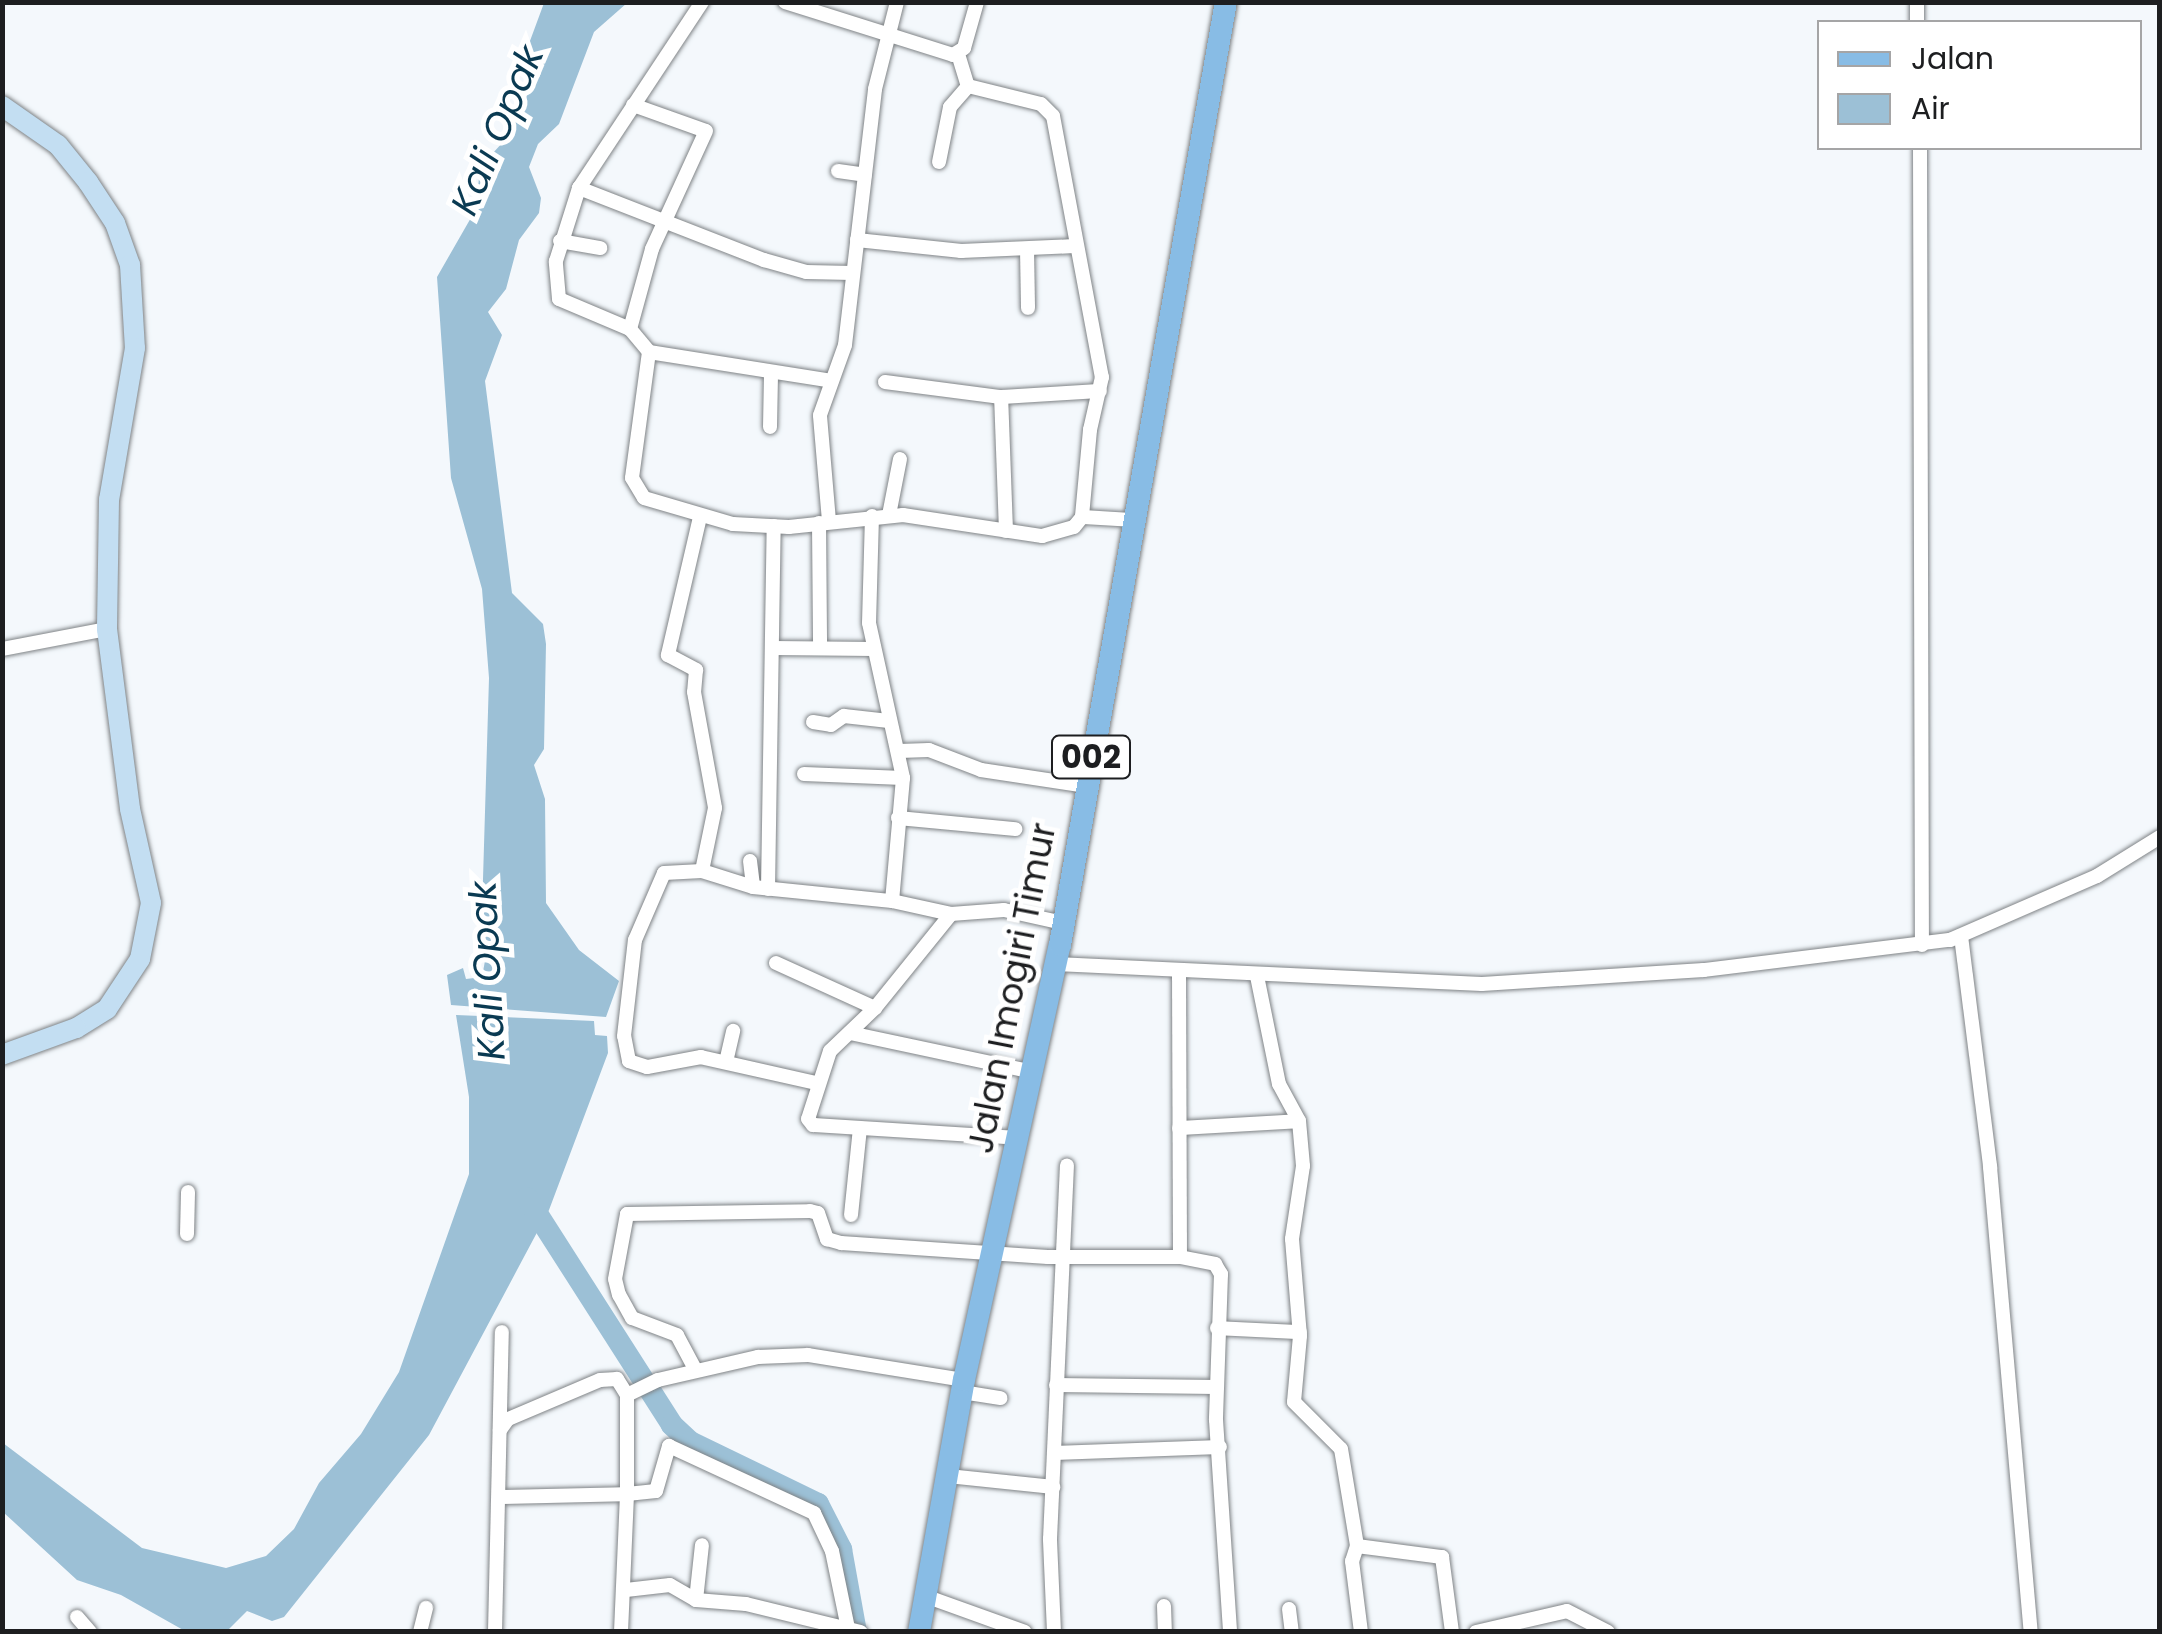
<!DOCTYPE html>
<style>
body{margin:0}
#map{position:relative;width:2162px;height:1634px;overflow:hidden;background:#f4f8fc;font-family:Poppins,sans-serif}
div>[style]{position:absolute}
.water>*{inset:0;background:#9cc0d6}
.river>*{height:22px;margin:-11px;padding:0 11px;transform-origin:11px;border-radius:11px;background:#9cc0d6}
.roads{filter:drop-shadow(0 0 2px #7f8386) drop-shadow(0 0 2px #7f8386)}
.street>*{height:14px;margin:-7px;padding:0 7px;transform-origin:7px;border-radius:7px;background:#fff}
.secondary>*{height:20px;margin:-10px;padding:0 10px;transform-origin:10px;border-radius:10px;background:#c3def2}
.primary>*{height:22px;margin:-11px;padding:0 11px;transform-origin:11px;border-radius:11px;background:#88bce5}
span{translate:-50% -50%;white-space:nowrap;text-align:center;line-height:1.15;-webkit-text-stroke:10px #fff;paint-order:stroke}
.shield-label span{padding:2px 8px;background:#fff;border:2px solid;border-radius:8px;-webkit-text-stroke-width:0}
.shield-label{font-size:32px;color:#1d1e20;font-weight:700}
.street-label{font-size:35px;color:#1d1e20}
.water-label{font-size:38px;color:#0a3a52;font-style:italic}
.frame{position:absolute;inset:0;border:5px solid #1d1e20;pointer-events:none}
.legend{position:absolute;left:1817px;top:20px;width:325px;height:130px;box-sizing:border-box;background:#fff;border:2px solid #a5a5a6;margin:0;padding:12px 18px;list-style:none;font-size:30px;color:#1d1e20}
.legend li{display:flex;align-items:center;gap:20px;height:50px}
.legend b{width:50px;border:2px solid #a5a5a6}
</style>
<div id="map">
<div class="water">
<div style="clip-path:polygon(544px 3px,627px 3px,594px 32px,559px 124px,538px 144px,529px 167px,541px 198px,539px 213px,519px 240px,506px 289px,488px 312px,502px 335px,485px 381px,512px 593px,543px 624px,546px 644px,544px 749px,534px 765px,545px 799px,546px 903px,579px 950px,619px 981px,606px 1017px,451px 1005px,447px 975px,463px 968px,466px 979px,482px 977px,487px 950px,482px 912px,489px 678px,482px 589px,451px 478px,437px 277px,476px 209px,480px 167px,504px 141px,541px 68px,542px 56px,527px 49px)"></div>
<div style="clip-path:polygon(456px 1015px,594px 1021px,595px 1035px,607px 1036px,608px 1053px,549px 1210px,429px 1435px,284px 1617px,272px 1621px,247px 1611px,227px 1631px,185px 1631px,121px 1595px,77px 1580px,3px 1512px,3px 1443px,142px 1548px,226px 1568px,266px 1556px,294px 1529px,319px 1483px,361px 1434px,399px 1372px,469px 1174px,469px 1097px)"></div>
</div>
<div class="river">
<div style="left:527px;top:1198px;width:269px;rotate:57.4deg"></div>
<div style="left:672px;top:1425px;width:25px;rotate:43deg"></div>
<div style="left:690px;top:1442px;width:142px;rotate:25.8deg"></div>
<div style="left:818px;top:1504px;width:51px;rotate:62.9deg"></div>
<div style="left:841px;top:1549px;width:84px;rotate:79.8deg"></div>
</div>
<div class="roads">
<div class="street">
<div style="left:785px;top:2px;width:176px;rotate:17.5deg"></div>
<div style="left:953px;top:55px;width:13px;rotate:-32deg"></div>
<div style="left:964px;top:48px;width:48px;rotate:-74.2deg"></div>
<div style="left:1917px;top:22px;width:20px;rotate:-90deg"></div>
<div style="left:958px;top:54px;width:34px;rotate:73deg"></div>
<div style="left:968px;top:86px;width:75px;rotate:13.9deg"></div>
<div style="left:1041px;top:104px;width:17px;rotate:45deg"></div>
<div style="left:1053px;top:116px;width:266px;rotate:79.4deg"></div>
<div style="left:1102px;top:377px;width:54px;rotate:102.8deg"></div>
<div style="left:1090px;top:430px;width:87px;rotate:95.3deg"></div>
<div style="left:1082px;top:517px;width:50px;rotate:3.4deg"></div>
<div style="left:633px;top:105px;width:77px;rotate:19.6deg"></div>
<div style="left:706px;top:131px;width:130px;rotate:114.6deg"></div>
<div style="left:652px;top:249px;width:83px;rotate:105.4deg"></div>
<div style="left:630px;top:329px;width:30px;rotate:50deg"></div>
<div style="left:649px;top:352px;width:127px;rotate:97.7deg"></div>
<div style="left:632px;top:478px;width:23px;rotate:59deg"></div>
<div style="left:644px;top:498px;width:93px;rotate:16.3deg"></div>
<div style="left:733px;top:524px;width:56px;rotate:3.1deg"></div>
<div style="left:789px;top:527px;width:115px;rotate:-6deg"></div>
<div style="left:903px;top:515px;width:141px;rotate:8.6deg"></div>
<div style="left:1042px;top:536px;width:33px;rotate:-16deg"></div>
<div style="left:1074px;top:527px;width:13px;rotate:-51deg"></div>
<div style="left:1920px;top:148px;width:797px;rotate:89.86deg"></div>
<div style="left:939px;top:162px;width:56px;rotate:-78.7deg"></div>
<div style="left:950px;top:107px;width:28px;rotate:-49deg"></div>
<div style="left:838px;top:171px;width:27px;rotate:8deg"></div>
<div style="left:579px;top:188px;width:199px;rotate:21.3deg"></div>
<div style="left:764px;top:260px;width:44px;rotate:15.9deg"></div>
<div style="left:806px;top:272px;width:46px;rotate:1.2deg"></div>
<div style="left:857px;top:240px;width:105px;rotate:6deg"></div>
<div style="left:961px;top:251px;width:113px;rotate:-2.5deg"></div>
<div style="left:560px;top:241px;width:41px;rotate:9.9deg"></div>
<div style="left:1027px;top:249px;width:59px;rotate:89deg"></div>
<div style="left:630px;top:329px;width:77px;rotate:-157.1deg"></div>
<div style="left:559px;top:299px;width:38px;rotate:-95deg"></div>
<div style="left:556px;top:261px;width:77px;rotate:-72.5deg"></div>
<div style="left:579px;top:188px;width:223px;rotate:-56.5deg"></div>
<div style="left:649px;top:352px;width:185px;rotate:9deg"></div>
<div style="left:885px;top:382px;width:117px;rotate:7.4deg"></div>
<div style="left:770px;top:427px;width:53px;rotate:-88.9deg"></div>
<div style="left:889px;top:515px;width:57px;rotate:-78.9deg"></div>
<div style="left:872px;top:516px;width:107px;rotate:91.6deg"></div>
<div style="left:869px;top:623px;width:159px;rotate:77.6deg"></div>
<div style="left:903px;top:778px;width:123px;rotate:95.1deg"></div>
<div style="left:700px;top:517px;width:142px;rotate:103.1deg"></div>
<div style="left:668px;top:655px;width:32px;rotate:28deg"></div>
<div style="left:696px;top:670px;width:22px;rotate:95deg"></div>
<div style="left:694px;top:692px;width:118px;rotate:79.7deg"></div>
<div style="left:715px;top:808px;width:64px;rotate:101.7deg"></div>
<div style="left:829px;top:521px;width:106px;rotate:-94.9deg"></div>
<div style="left:820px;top:415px;width:74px;rotate:-70.3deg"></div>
<div style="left:845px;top:345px;width:258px;rotate:-83.3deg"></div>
<div style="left:875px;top:89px;width:90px;rotate:-75.8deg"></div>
<div style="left:819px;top:523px;width:124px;rotate:89.5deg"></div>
<div style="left:1006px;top:531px;width:134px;rotate:-92.1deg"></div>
<div style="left:1001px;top:397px;width:99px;rotate:-3.5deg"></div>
<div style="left:773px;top:648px;width:101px;rotate:0.6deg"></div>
<div style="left:2px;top:649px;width:107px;rotate:-10.8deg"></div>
<div style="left:813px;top:722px;width:18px;rotate:9deg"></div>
<div style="left:831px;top:725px;width:16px;rotate:-35deg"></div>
<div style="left:844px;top:716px;width:45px;rotate:6.3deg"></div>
<div style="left:899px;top:751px;width:30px;rotate:-2deg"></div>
<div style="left:929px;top:750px;width:56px;rotate:21deg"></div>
<div style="left:981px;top:770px;width:107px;rotate:8.6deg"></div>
<div style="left:804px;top:774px;width:99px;rotate:2.3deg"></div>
<div style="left:898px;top:818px;width:118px;rotate:5.4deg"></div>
<div style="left:750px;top:861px;width:26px;rotate:83deg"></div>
<div style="left:768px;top:889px;width:363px;rotate:-89.1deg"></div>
<div style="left:951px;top:914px;width:121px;rotate:129deg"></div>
<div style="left:875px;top:1008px;width:62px;rotate:136.3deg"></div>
<div style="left:830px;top:1051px;width:71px;rotate:107.9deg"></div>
<div style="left:808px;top:1119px;width:8px;rotate:50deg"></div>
<div style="left:813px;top:1125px;width:206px;rotate:3.6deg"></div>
<div style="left:1961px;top:936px;width:233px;rotate:82.8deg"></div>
<div style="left:1990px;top:1167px;width:467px;rotate:85deg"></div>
<div style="left:776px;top:963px;width:109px;rotate:24.4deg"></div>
<div style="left:1056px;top:964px;width:426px;rotate:2.7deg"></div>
<div style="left:1482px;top:984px;width:222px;rotate:-3.6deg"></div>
<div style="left:1704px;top:970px;width:248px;rotate:-7deg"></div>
<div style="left:1950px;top:940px;width:160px;rotate:-23.5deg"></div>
<div style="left:2097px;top:876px;width:74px;rotate:-31.8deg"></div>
<div style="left:1179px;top:971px;width:286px;rotate:89.8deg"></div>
<div style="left:1257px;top:976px;width:110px;rotate:78.5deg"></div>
<div style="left:1279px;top:1084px;width:42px;rotate:61.6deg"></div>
<div style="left:1299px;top:1121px;width:45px;rotate:84.9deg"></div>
<div style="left:1303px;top:1166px;width:74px;rotate:98.6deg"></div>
<div style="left:1292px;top:1239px;width:97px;rotate:85.3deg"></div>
<div style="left:1300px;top:1336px;width:66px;rotate:95.2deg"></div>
<div style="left:1294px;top:1402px;width:66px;rotate:45deg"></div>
<div style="left:1341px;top:1449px;width:98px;rotate:80.6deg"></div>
<div style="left:1357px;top:1546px;width:86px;rotate:7.4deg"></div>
<div style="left:1442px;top:1557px;width:76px;rotate:82.4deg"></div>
<div style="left:850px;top:1033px;width:188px;rotate:12deg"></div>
<div style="left:726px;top:1062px;width:32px;rotate:-77deg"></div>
<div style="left:816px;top:1083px;width:118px;rotate:-167.3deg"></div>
<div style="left:701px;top:1057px;width:55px;rotate:169.5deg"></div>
<div style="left:647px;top:1067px;width:19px;rotate:-162deg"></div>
<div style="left:629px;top:1061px;width:25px;rotate:-101deg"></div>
<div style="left:624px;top:1036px;width:97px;rotate:-83.5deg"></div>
<div style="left:635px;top:940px;width:73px;rotate:-66.6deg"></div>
<div style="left:664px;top:873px;width:38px;rotate:-3deg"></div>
<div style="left:702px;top:871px;width:53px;rotate:17.4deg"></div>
<div style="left:753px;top:887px;width:140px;rotate:5.8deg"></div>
<div style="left:892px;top:901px;width:60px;rotate:12.4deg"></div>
<div style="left:951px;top:914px;width:53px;rotate:-4.3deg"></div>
<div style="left:1004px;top:910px;width:60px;rotate:12.4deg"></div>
<div style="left:1179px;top:1128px;width:120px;rotate:-3.3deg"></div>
<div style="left:851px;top:1215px;width:87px;rotate:-84.1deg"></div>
<div style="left:187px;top:1234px;width:42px;rotate:-88.6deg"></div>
<div style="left:1217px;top:1328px;width:83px;rotate:2.8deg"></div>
<div style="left:695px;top:1369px;width:38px;rotate:-118deg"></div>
<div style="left:677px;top:1335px;width:48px;rotate:-159.3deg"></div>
<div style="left:632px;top:1318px;width:26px;rotate:-119deg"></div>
<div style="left:619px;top:1295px;width:16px;rotate:-104deg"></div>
<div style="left:615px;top:1279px;width:66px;rotate:-79.5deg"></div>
<div style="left:627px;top:1214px;width:183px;rotate:-0.9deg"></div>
<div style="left:810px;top:1211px;width:8px;rotate:14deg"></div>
<div style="left:818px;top:1213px;width:28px;rotate:71deg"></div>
<div style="left:827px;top:1239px;width:15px;rotate:16deg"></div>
<div style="left:841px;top:1243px;width:207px;rotate:3.9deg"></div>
<div style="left:1048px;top:1257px;width:132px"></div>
<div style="left:1180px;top:1257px;width:36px;rotate:11deg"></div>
<div style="left:1215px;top:1264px;width:12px;rotate:59deg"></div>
<div style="left:1221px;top:1274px;width:146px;rotate:92deg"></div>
<div style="left:1216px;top:1420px;width:212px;rotate:86.2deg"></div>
<div style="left:1056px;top:1385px;width:160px;rotate:0.7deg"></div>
<div style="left:962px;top:1392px;width:39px;rotate:9deg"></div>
<div style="left:627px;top:1395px;width:34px;rotate:-26deg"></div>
<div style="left:658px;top:1380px;width:103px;rotate:-13deg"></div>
<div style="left:758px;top:1357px;width:50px;rotate:-2.3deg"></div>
<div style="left:808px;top:1355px;width:158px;rotate:9.1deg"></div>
<div style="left:1054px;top:1453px;width:166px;rotate:-2.1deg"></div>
<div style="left:948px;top:1476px;width:106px;rotate:6deg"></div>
<div style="left:499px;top:1497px;width:128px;rotate:-1.3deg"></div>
<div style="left:627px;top:1494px;width:99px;rotate:-90deg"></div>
<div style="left:627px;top:1395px;width:19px;rotate:-122deg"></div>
<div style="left:617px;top:1379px;width:17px;rotate:177deg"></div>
<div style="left:600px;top:1380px;width:100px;rotate:157deg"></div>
<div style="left:508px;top:1419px;width:14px;rotate:126deg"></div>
<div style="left:1357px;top:1546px;width:16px;rotate:108deg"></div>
<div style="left:1352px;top:1561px;width:72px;rotate:82.8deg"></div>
<div style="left:626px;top:1590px;width:44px;rotate:-6.5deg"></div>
<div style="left:670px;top:1585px;width:30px;rotate:30deg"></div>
<div style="left:696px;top:1600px;width:50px;rotate:4.6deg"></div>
<div style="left:746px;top:1604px;width:118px;rotate:13.7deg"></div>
<div style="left:925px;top:1596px;width:106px;rotate:19.8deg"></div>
<div style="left:696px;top:1600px;width:55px;rotate:-83.8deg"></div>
<div style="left:1164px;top:1606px;width:26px;rotate:88deg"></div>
<div style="left:1289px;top:1609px;width:23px;rotate:83deg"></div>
<div style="left:77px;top:1617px;width:20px;rotate:49deg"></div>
<div style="left:420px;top:1632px;width:25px;rotate:-76deg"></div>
<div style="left:495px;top:1632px;width:300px;rotate:-88.7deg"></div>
<div style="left:621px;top:1632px;width:138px;rotate:-87.5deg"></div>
<div style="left:627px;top:1494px;width:29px;rotate:-6deg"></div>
<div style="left:656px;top:1491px;width:47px;rotate:-73.9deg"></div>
<div style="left:669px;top:1446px;width:160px;rotate:24.8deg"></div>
<div style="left:814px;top:1513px;width:42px;rotate:64.7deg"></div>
<div style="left:832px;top:1551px;width:79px;rotate:78.3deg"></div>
<div style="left:1054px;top:1632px;width:93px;rotate:-92.5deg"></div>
<div style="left:1050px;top:1539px;width:374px;rotate:-87.4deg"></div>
<div style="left:1476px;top:1632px;width:93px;rotate:-13deg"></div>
<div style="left:1567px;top:1611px;width:46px;rotate:27.1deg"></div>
</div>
<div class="secondary">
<div style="left:2px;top:106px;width:68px;rotate:34.9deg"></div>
<div style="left:58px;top:145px;width:48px;rotate:51deg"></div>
<div style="left:88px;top:182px;width:49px;rotate:56.6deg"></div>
<div style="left:115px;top:223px;width:45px;rotate:70.3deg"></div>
<div style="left:130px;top:265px;width:83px;rotate:86.6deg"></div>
<div style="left:135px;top:348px;width:154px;rotate:99.7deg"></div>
<div style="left:109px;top:500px;width:129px;rotate:90.9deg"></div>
<div style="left:107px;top:629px;width:181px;rotate:82.7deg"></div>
<div style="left:130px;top:809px;width:96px;rotate:77.4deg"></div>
<div style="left:151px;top:903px;width:57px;rotate:101.1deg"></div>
<div style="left:140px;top:959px;width:60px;rotate:123.4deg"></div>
<div style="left:107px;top:1009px;width:36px;rotate:148deg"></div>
<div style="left:76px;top:1028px;width:79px;rotate:160deg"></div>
</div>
<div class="primary">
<div style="left:919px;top:1632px;width:256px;rotate:-79.9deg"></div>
<div style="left:964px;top:1380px;width:445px;rotate:-77.6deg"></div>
<div style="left:1060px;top:945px;width:957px;rotate:-80.02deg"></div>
</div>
</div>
<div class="shield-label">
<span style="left:1091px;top:757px">002</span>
</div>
<div class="street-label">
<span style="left:1012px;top:988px;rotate:-79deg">Jalan Imogiri Timur</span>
</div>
<div class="water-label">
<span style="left:497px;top:130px;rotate:-67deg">Kali Opak</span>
<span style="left:487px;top:971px;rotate:-93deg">Kali Opak</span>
</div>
<div class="frame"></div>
<ul class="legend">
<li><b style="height:12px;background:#88bce5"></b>Jalan</li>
<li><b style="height:28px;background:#9cc0d6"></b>Air</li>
</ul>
</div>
